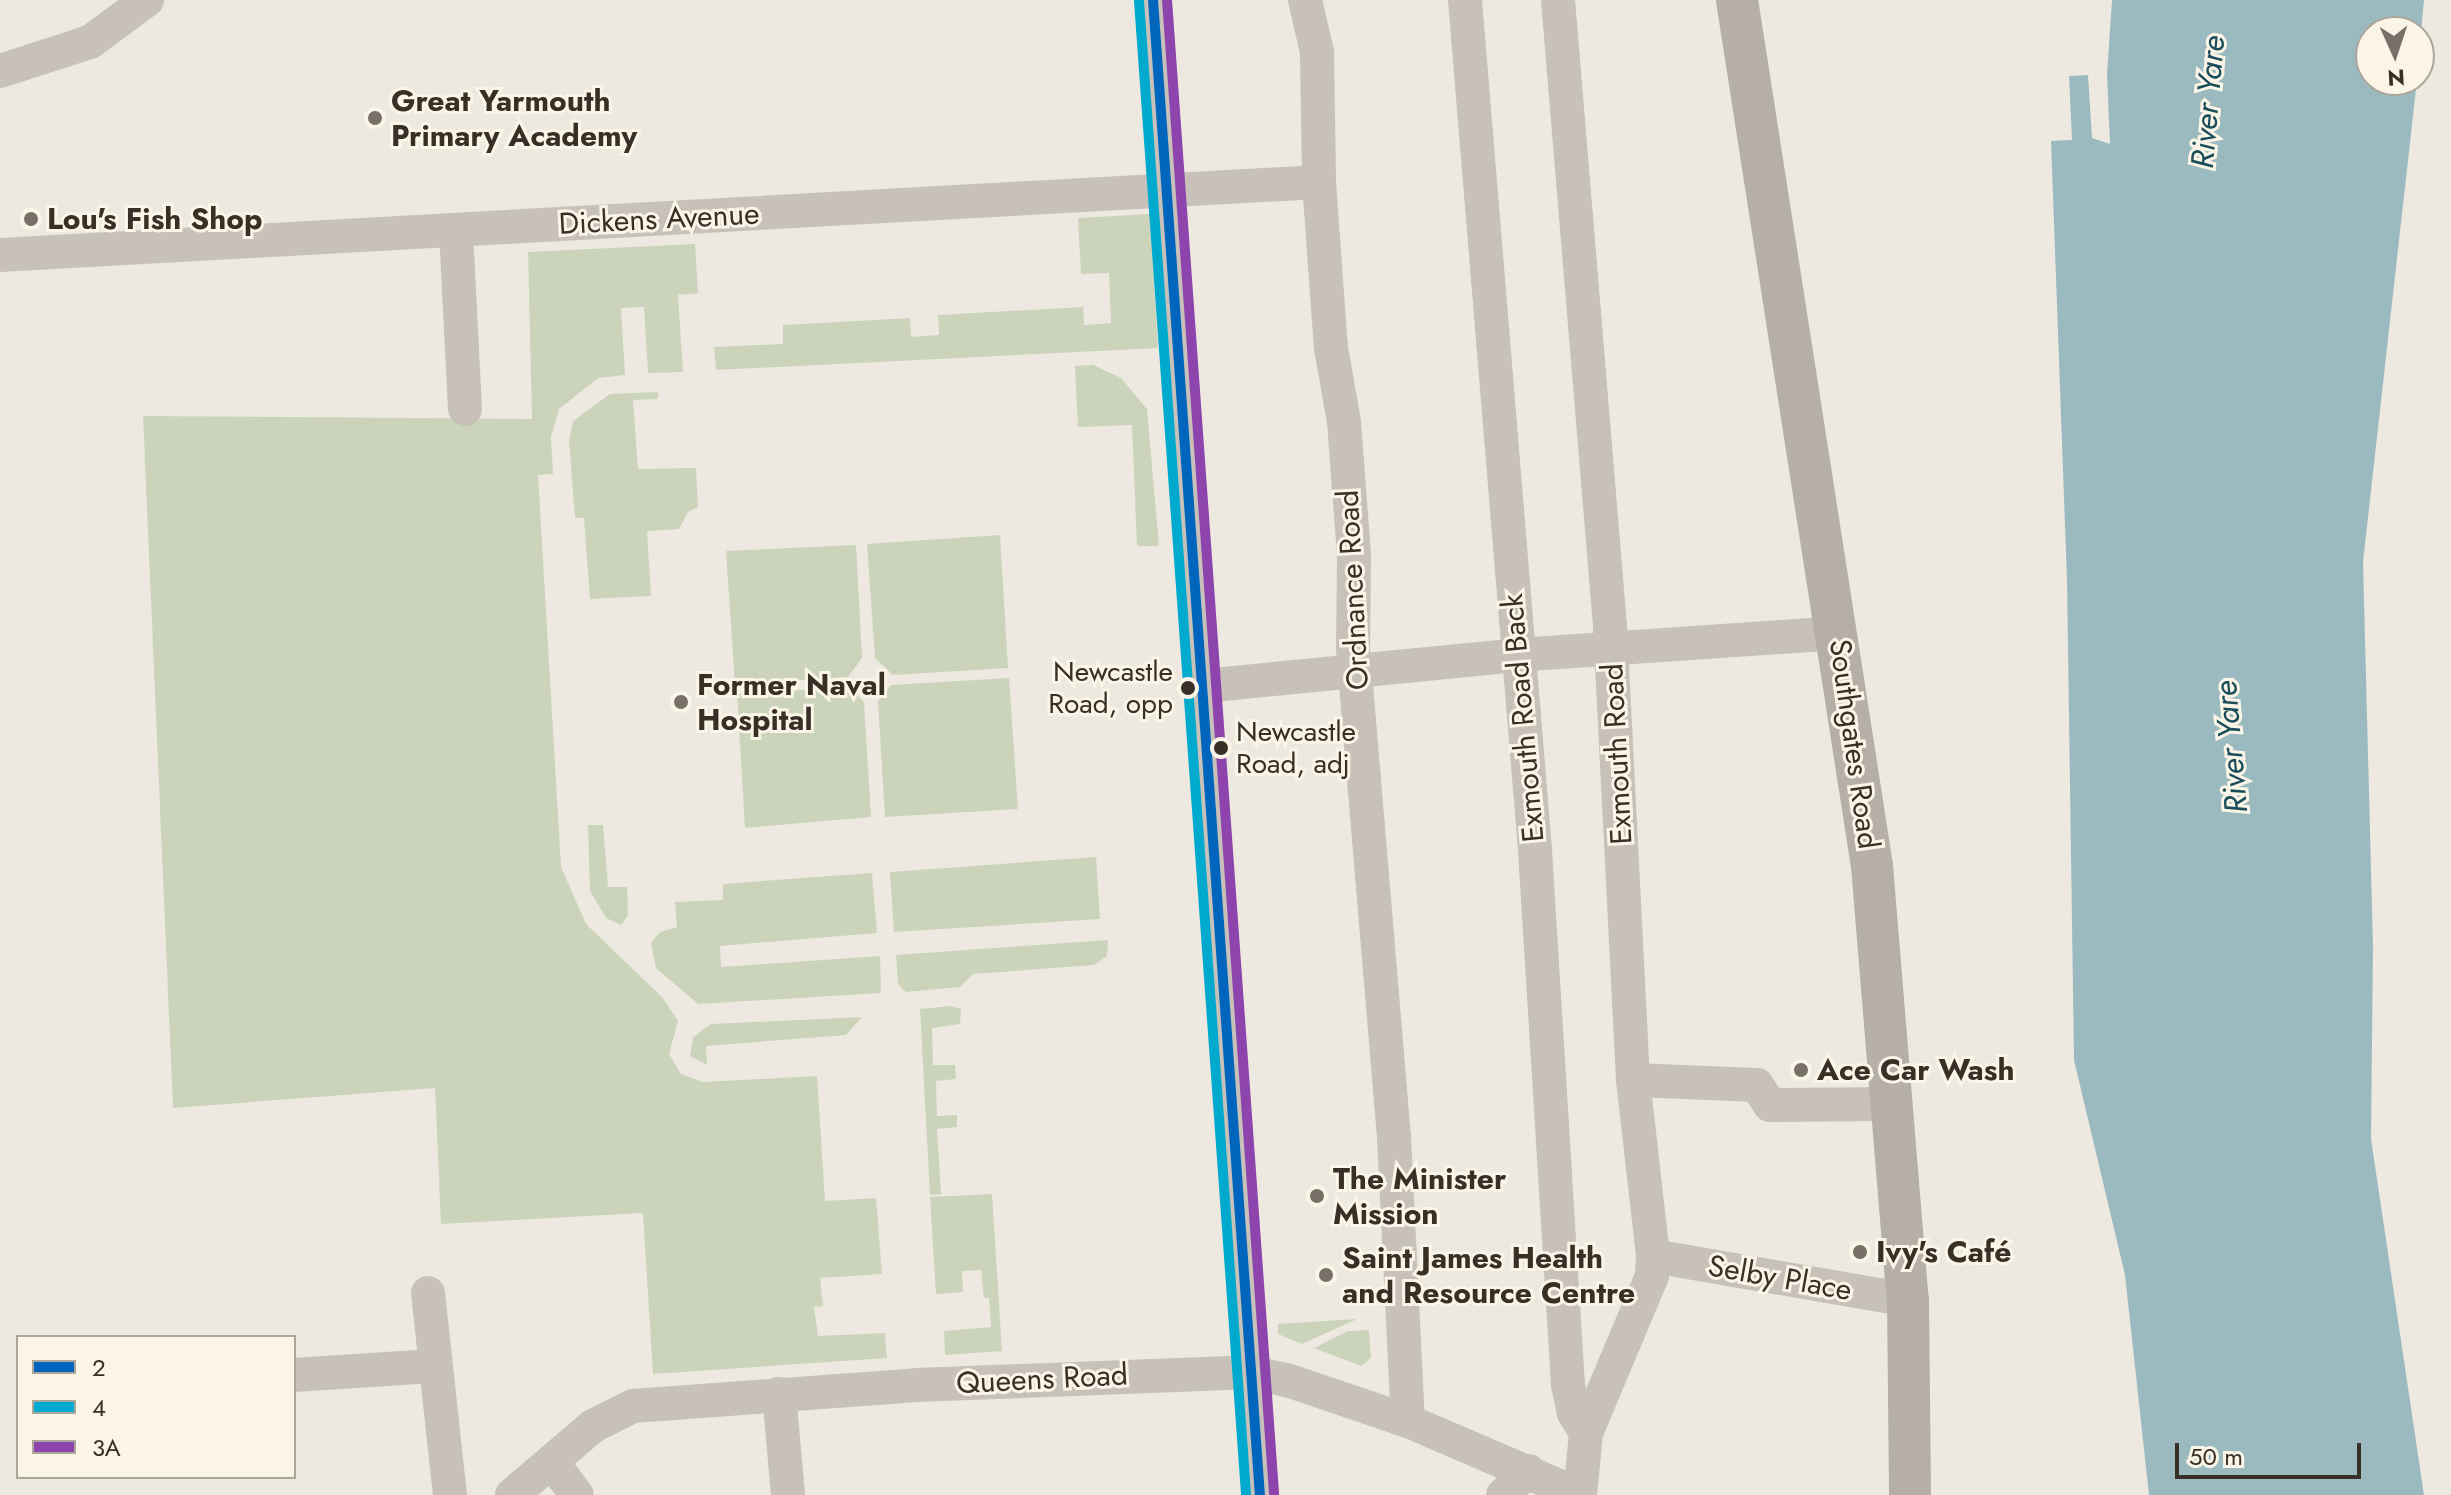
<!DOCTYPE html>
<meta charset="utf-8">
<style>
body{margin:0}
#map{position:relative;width:2451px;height:1495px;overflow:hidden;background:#ede9e1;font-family:Jost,sans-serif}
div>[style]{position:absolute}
.green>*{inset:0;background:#cbd4ba}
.water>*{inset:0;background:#9bbac0}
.minor>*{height:34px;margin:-17px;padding:0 17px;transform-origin:17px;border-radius:17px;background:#c7c1b9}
.major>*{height:42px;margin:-21px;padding:0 21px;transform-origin:21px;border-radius:21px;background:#b5afa8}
.bus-1>*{height:10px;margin:-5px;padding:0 5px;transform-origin:5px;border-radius:5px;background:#0065bd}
.bus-2>*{height:10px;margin:-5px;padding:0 5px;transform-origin:5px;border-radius:5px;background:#00a9ce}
.bus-3>*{height:10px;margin:-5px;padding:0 5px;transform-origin:5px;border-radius:5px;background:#8e44ad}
.dots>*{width:22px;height:22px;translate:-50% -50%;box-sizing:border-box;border:4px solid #faf5e7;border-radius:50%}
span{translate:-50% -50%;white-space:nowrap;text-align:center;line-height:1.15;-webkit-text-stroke:6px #faf5e7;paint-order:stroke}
.bus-label{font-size:28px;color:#382f27}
.right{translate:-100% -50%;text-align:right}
.left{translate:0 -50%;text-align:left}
.poi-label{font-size:30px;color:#382f27;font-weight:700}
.street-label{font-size:30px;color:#382f27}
.water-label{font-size:32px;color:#1a4d5b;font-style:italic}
.legend{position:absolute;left:16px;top:1335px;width:280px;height:144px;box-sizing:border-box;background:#faf5e7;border:2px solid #aca69a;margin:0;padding:10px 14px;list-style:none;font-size:24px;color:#382f27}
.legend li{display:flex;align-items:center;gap:16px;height:40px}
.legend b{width:40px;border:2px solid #aca69a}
.north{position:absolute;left:2355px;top:16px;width:80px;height:80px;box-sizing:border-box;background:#faf5e7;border:2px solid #aca69a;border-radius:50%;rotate:177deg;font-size:22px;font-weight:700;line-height:32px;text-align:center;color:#382f27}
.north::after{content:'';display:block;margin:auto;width:28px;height:36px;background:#777068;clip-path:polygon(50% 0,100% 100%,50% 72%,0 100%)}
.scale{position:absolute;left:2175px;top:1443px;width:186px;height:36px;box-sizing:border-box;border:4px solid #382f27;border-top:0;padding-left:10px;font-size:24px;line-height:28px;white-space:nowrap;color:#382f27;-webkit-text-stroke:6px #faf5e7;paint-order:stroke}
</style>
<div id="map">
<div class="green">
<div style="clip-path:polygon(1150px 214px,1158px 348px,716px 370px,714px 347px,783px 344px,783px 325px,910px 318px,911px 337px,939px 335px,938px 315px,1083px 307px,1084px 325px,1111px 323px,1109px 273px,1081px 274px,1078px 218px)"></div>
<div style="clip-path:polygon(695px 244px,698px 293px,678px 295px,683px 372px,648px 373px,644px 307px,621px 308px,625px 375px,598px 378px,559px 409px,551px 437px,553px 474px,538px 475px,561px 867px,586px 924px,662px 997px,678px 1021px,669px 1054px,681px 1074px,703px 1082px,817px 1076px,825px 1201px,876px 1198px,882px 1274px,820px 1278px,823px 1306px,814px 1307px,818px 1336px,885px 1333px,887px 1358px,653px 1374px,643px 1213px,441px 1224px,435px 1088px,173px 1108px,143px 416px,532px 419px,528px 252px)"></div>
<div style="clip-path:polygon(1093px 365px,1121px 378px,1147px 409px,1159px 546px,1137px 546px,1132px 425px,1078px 427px,1075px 366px)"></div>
<div style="clip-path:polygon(658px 392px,658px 399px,633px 400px,638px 469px,696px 468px,698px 507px,688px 512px,679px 529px,647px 531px,651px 596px,590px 599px,584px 518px,575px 518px,569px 441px,573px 421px,610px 394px)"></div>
<div style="clip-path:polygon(1000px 535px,1008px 668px,893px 675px,875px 658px,867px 544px)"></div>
<div style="clip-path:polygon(856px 545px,862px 658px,848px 677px,735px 684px,726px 551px)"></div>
<div style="clip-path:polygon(1009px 678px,1018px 809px,885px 817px,878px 701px,891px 685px)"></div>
<div style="clip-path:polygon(849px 687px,864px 702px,871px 817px,745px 828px,737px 694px)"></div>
<div style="clip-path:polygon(588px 825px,603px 825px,608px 887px,627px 887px,628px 915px,621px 925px,606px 918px,590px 891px)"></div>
<div style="clip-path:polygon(1096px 857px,1100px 919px,894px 932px,890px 872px)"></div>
<div style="clip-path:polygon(872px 873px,877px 933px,720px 946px,721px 967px,880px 956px,881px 993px,698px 1004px,656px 968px,651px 943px,660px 932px,677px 927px,675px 902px,723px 900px,723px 884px)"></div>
<div style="clip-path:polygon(1108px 940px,1107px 956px,1094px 965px,973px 974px,960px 987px,906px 992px,898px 984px,896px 955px)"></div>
<div style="clip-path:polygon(951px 1006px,961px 1009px,960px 1024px,932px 1028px,933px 1065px,955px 1065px,956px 1079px,936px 1081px,937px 1116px,957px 1115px,957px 1127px,937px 1129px,941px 1194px,930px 1195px,920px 1009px)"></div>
<div style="clip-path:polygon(862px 1017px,846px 1035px,706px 1046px,707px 1065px,690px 1056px,693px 1037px,711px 1024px)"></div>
<div style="clip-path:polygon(992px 1194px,1002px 1351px,945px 1355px,944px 1331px,991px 1327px,989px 1298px,984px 1298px,981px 1270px,962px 1271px,963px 1292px,936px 1294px,930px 1197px)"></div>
<div style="clip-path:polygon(1357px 1319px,1302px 1344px,1278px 1334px,1278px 1324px)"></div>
<div style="clip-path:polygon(1369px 1330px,1371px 1358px,1361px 1366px,1314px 1348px,1348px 1331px)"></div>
</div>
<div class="water">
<div style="clip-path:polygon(2112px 0,2424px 0,2419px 54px,2419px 32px,2371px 32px,2371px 80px,2417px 80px,2363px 562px,2373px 946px,2371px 1139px,2424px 1495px,2149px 1495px,2125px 1275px,2074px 1060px,2067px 580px,2051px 141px,2072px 140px,2069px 76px,2088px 75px,2092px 138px,2110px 144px,2107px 75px)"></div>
</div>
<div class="minor">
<div style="left:1153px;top:0;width:1499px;rotate:85.91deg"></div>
<div style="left:1305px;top:0;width:53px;rotate:77deg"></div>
<div style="left:1317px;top:52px;width:130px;rotate:89.1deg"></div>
<div style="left:1319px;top:182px;width:166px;rotate:85.9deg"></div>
<div style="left:1331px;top:348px;width:75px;rotate:80deg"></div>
<div style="left:1344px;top:422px;width:133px;rotate:85.7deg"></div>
<div style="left:1354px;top:555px;width:94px;rotate:90.6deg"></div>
<div style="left:1353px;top:649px;width:490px;rotate:85.2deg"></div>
<div style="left:1394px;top:1137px;width:284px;rotate:87.2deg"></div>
<div style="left:1465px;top:0;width:853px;rotate:85.29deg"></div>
<div style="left:1535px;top:850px;width:536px;rotate:86.47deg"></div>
<div style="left:1568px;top:1385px;width:29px;rotate:78deg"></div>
<div style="left:1574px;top:1413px;width:23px;rotate:59deg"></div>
<div style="left:1558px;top:0;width:628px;rotate:85.25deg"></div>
<div style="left:1610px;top:626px;width:455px;rotate:87.1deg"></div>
<div style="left:1633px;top:1080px;width:177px;rotate:83.5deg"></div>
<div style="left:1653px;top:1256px;width:20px;rotate:93deg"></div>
<div style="left:1652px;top:1276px;width:170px;rotate:112.8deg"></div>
<div style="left:1586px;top:1433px;width:62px;rotate:95.5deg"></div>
<div style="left:0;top:71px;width:95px;rotate:-17.9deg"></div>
<div style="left:90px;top:42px;width:71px;rotate:-36.4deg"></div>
<div style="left:456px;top:231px;width:178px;rotate:87.1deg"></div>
<div style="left:0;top:255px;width:1321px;rotate:-3.17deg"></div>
<div style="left:1203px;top:686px;width:316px;rotate:-5.6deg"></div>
<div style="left:1517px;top:655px;width:323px;rotate:-3.9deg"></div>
<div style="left:1633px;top:1080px;width:124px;rotate:2.3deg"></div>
<div style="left:1757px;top:1085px;width:24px;rotate:57deg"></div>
<div style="left:1770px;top:1105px;width:123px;rotate:-0.5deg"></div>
<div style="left:1653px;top:1256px;width:259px;rotate:9.8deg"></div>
<div style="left:428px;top:1293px;width:203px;rotate:83.8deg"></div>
<div style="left:294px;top:1375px;width:139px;rotate:-3.7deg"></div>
<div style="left:779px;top:1394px;width:101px;rotate:84.9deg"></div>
<div style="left:552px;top:1462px;width:41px;rotate:52.9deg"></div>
<div style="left:512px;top:1495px;width:106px;rotate:-40.4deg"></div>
<div style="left:593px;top:1426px;width:45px;rotate:-26.6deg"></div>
<div style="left:633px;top:1406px;width:285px;rotate:-4.2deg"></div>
<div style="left:917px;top:1385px;width:331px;rotate:-2.2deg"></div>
<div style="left:1248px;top:1372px;width:40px;rotate:12deg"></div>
<div style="left:1287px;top:1380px;width:128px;rotate:18.7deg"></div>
<div style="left:1408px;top:1421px;width:187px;rotate:23.3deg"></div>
<div style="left:1503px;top:1495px;width:35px;rotate:-44deg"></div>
</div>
<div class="major">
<div style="left:1737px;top:0;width:876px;rotate:81.14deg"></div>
<div style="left:1872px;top:866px;width:435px;rotate:85.3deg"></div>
<div style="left:1908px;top:1300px;width:195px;rotate:89.4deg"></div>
</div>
<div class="bus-1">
<div style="left:1153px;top:0;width:1499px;rotate:85.91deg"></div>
</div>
<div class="bus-2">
<div style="left:1139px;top:1px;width:1498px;rotate:85.9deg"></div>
</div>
<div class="bus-3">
<div style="left:1167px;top:0;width:1498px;rotate:85.9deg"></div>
</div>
<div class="dots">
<div style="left:375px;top:118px;background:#777068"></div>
<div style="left:31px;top:219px;background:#777068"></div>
<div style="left:1188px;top:688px;background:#382f27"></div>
<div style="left:681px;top:702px;background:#777068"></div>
<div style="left:1221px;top:748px;background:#382f27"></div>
<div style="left:1801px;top:1070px;background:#777068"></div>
<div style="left:1317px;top:1196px;background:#777068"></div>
<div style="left:1860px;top:1252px;background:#777068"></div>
<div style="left:1326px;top:1275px;background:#777068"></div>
</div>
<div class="bus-label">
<span class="right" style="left:1173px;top:688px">Newcastle<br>Road, opp</span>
<span class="left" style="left:1236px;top:748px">Newcastle<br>Road, adj</span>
</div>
<div class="poi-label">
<span class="left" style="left:391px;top:118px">Great Yarmouth<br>Primary Academy</span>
<span class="left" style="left:47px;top:219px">Lou's Fish Shop</span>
<span class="left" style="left:697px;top:702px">Former Naval<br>Hospital</span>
<span class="left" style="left:1817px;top:1070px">Ace Car Wash</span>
<span class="left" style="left:1333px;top:1196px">The Minister<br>Mission</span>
<span class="left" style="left:1876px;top:1252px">Ivy's Café</span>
<span class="left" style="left:1342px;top:1275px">Saint James Health<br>and Resource Centre</span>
</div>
<div class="street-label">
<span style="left:659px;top:219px;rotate:-3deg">Dickens Avenue</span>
<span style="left:1353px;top:590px;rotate:-93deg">Ordnance Road</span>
<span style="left:1523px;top:718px;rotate:-95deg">Exmouth Road Back</span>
<span style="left:1854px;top:744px;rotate:82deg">Southgates Road</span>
<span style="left:1617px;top:754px;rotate:-93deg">Exmouth Road</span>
<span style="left:1780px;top:1278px;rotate:10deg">Selby Place</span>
<span style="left:1042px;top:1379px;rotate:-3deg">Queens Road</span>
</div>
<div class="water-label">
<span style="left:2208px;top:102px;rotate:-85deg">River Yare</span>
<span style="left:2231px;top:747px;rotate:-95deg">River Yare</span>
</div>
<ul class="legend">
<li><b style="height:10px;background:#0065bd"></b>2</li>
<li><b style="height:10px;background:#00a9ce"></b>4</li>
<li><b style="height:10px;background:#8e44ad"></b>3A</li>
</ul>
<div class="north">N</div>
<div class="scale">50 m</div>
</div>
